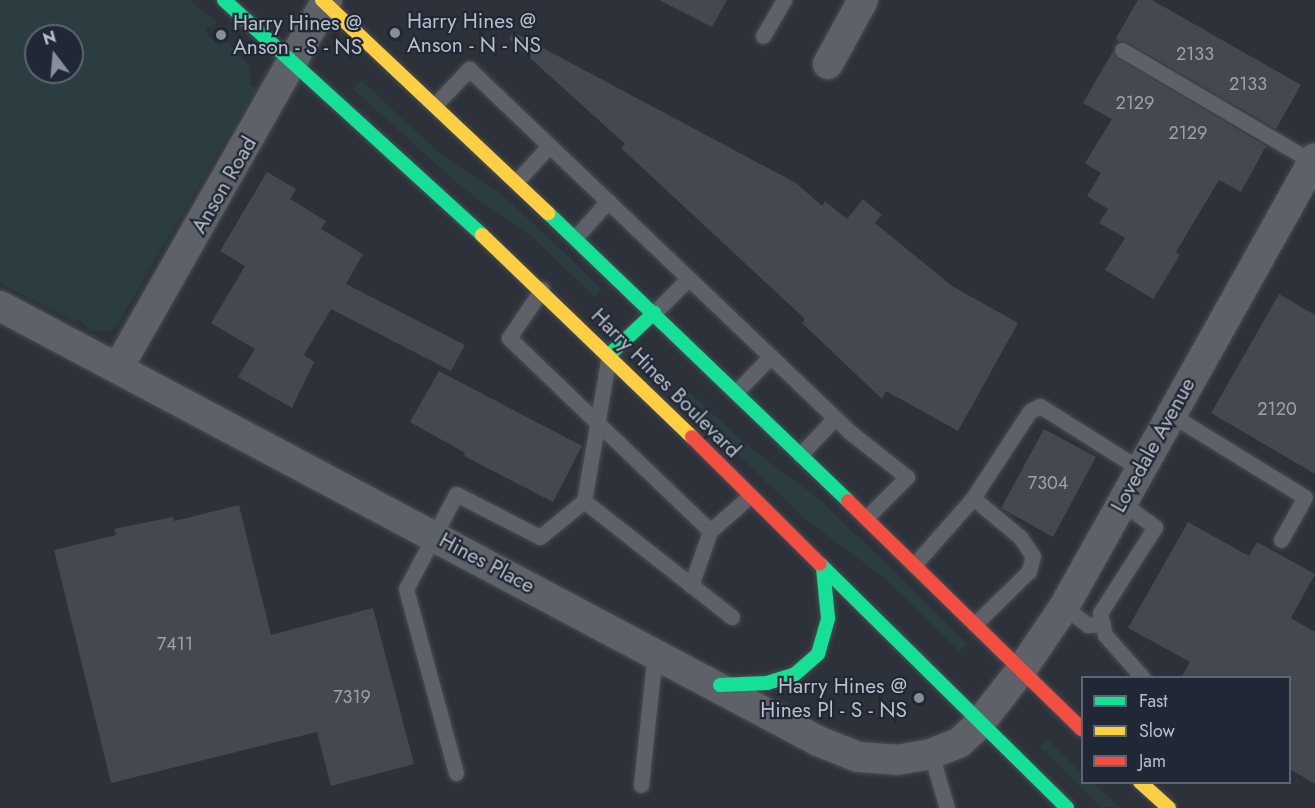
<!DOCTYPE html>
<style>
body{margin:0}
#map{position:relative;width:1315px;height:808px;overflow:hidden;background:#2d323a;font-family:Jost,sans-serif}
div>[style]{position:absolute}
.green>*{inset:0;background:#2b3d40}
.building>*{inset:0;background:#44484f}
.roads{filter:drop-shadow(0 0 2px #494d53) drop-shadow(0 0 2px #494d53)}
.lane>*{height:15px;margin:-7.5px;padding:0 7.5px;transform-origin:7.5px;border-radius:7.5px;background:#5e6168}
.street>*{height:30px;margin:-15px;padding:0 15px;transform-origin:15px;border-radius:15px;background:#5e6168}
.fast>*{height:14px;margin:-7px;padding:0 7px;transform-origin:7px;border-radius:7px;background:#16e098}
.slow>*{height:14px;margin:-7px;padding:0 7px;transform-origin:7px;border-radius:7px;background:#ffcf43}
.jam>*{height:14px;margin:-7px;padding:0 7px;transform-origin:7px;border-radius:7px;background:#f24e42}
.dots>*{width:16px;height:16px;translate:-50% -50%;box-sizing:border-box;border:3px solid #212835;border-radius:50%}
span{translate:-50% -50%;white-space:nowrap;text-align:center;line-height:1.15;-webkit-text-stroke:4.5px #212835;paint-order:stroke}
.number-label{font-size:18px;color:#9ca1ab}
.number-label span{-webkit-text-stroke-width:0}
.poi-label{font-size:21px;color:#b9bfca}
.left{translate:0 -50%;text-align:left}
.right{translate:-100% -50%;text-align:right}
.street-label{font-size:21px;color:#b9bfca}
.legend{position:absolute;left:1081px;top:676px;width:210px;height:108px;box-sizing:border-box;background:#212835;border:2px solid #5e6471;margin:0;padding:8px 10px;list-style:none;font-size:18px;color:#b9bfca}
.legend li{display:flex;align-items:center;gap:12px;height:30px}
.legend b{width:30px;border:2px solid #5e6471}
.north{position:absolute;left:24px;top:24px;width:60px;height:60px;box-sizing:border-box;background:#212835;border:2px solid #5e6471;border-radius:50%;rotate:344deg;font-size:16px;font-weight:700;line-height:24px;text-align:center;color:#b9bfca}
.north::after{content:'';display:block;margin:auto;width:21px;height:27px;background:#888e98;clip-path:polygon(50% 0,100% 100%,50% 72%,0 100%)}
</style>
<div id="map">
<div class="green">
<div style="clip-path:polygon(evenodd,0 0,190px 0,217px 23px,206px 28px,207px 34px,219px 46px,225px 40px,250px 67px,251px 86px,257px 87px,116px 327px,109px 331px,90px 331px,78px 319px,75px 322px,0 283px,0 0,36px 36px,72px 36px,72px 72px,36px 72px,36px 36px)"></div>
<div style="clip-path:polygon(361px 80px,438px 152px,507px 199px,602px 289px,595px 297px,530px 235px,464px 189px,353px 89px)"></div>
<div style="clip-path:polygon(683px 386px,745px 444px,819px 499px,967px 643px,959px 651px,887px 580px,804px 518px,675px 394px)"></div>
<div style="clip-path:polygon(1047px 739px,1082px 774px,1082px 782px,1092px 783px,1121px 808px,1101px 807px,1040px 747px)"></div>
</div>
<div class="building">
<div style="clip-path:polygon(659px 0,727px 0,712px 27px)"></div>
<div style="clip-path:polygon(1138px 0,1152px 0,1301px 85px,1276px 129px,1127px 42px,1118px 41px,1116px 38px)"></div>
<div style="clip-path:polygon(513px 32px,796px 183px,822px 206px,825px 201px,847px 219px,863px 199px,882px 215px,875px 223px,952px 286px,1018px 323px,958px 431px,886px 391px,882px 399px,802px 323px,805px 319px,621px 148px,625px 144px,509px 39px)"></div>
<div style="clip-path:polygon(1113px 51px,1117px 58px,1266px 146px,1241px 192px,1219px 180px,1176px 252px,1180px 255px,1153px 299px,1105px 270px,1125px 238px,1099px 223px,1108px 209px,1087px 196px,1101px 173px,1085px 163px,1112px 119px,1083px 103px)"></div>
<div style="clip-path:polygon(267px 172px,296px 189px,290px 199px,326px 221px,321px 229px,363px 254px,346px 284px,465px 345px,451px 371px,331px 309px,304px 355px,314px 362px,292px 408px,238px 377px,255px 349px,211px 323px,245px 266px,220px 251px)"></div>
<div style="clip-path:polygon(1279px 294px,1315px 315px,1315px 474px,1211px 413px)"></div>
<div style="clip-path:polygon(439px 371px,582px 446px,553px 502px,464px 456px,465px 453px,410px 422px)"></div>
<div style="clip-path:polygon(1044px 429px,1096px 457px,1053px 537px,1001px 508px)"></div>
<div style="clip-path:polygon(239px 505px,271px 635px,373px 608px,414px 764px,331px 786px,317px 732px,111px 783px,54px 550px,116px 535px,114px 529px,173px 517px,174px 521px)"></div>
<div style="clip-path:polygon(1188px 522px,1249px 556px,1257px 542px,1315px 574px,1291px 618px,1315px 632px,1315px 784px,1290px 769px,1290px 678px,1181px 678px,1190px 662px,1128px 628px)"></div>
</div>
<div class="roads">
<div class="lane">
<div style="left:763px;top:36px;width:42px;rotate:-59.7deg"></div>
<div style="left:1122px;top:50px;width:221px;rotate:30.4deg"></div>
<div style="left:435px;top:105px;width:50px;rotate:-46.6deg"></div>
<div style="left:469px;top:69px;width:528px;rotate:43.62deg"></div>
<div style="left:851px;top:433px;width:71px;rotate:38.2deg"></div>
<div style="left:907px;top:477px;width:58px;rotate:135deg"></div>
<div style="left:516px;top:182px;width:49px;rotate:-47.5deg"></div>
<div style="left:575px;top:238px;width:50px;rotate:-48.3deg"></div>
<div style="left:542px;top:289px;width:59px;rotate:124deg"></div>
<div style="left:509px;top:338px;width:279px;rotate:43.8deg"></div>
<div style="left:710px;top:531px;width:53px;rotate:-41.2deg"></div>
<div style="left:654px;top:313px;width:49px;rotate:-45deg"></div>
<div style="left:609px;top:355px;width:148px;rotate:99.7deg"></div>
<div style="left:584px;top:501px;width:188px;rotate:38.1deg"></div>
<div style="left:736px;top:392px;width:50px;rotate:-45.8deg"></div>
<div style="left:1170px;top:414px;width:158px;rotate:31.6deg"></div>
<div style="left:1305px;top:497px;width:49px;rotate:119.2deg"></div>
<div style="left:800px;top:455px;width:51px;rotate:-46.6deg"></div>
<div style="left:973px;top:498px;width:61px;rotate:39.7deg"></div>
<div style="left:1020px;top:537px;width:23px;rotate:56deg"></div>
<div style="left:1033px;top:556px;width:16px;rotate:105deg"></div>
<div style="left:1029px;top:571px;width:76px;rotate:135.5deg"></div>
<div style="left:1122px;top:503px;width:41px;rotate:36deg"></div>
<div style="left:1155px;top:527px;width:102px;rotate:122.6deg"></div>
<div style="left:1100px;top:613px;width:23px;rotate:77deg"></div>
<div style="left:1105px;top:635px;width:57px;rotate:48.5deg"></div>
<div style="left:914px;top:565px;width:89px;rotate:-48.6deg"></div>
<div style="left:973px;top:498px;width:104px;rotate:-56.8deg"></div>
<div style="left:1030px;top:411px;width:11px;rotate:-27deg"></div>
<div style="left:1040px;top:406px;width:118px;rotate:32.2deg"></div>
<div style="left:691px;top:586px;width:58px;rotate:-70.9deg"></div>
<div style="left:1064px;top:607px;width:30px;rotate:37deg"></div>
<div style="left:1088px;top:625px;width:15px;rotate:-4deg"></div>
<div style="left:931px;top:754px;width:56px;rotate:73.5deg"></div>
<div style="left:456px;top:773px;width:191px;rotate:-105.2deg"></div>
<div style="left:406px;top:589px;width:107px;rotate:-62.2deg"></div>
<div style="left:456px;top:494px;width:94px;rotate:27.1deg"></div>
<div style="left:540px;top:537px;width:57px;rotate:-39.3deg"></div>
<div style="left:641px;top:785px;width:135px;rotate:-84deg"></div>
</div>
<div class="street">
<div style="left:828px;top:64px;width:73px;rotate:-61.3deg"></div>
<div style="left:0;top:306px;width:926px;rotate:28deg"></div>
<div style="left:818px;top:741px;width:43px;rotate:21.8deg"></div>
<div style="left:858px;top:757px;width:39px;rotate:4deg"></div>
<div style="left:897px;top:760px;width:35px;rotate:-10deg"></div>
<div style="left:931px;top:754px;width:31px;rotate:-22deg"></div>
<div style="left:960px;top:742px;width:26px;rotate:-43deg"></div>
<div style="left:979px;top:724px;width:70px;rotate:-52deg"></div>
<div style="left:1022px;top:669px;width:75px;rotate:-55.9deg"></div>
<div style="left:1064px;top:607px;width:514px;rotate:-60.79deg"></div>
<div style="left:118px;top:368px;width:423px;rotate:-60.4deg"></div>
</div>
<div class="fast">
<div style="left:224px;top:0;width:349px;rotate:42.3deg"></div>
<div style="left:548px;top:213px;width:416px;rotate:43.8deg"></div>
<div style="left:609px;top:355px;width:62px;rotate:-43deg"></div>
<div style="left:820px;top:564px;width:347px;rotate:44.6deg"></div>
<div style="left:720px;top:685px;width:47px;rotate:-2.4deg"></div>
<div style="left:767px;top:683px;width:28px;rotate:-17deg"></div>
<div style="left:794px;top:675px;width:32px;rotate:-41deg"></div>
<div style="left:818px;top:654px;width:37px;rotate:-74deg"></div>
<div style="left:828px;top:618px;width:50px;rotate:-95.7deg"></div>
</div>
<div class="slow">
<div style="left:322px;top:0;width:311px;rotate:43.3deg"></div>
<div style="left:482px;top:235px;width:291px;rotate:43.9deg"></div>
<div style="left:1140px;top:782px;width:39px;rotate:42deg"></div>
</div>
<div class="jam">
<div style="left:692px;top:437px;width:180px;rotate:44.8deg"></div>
<div style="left:848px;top:501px;width:327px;rotate:44.3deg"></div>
</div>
</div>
<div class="dots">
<div style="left:395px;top:33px;background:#888e98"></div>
<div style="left:221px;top:35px;background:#888e98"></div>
<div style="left:919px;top:698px;background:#888e98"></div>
</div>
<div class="number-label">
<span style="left:1195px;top:54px">2133</span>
<span style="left:1248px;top:84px">2133</span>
<span style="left:1135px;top:103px">2129</span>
<span style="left:1188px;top:133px">2129</span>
<span style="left:1277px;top:409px">2120</span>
<span style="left:1048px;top:483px">7304</span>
<span style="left:175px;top:644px">7411</span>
<span style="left:352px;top:697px">7319</span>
</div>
<div class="poi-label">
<span class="left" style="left:407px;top:33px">Harry Hines @<br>Anson - N - NS</span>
<span class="left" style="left:233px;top:35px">Harry Hines @<br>Anson - S - NS</span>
<span class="right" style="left:907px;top:698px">Harry Hines @<br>Hines Pl - S - NS</span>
</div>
<div class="street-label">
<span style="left:224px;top:185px;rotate:-60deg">Anson Road</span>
<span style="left:666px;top:383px;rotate:45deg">Harry Hines Boulevard</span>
<span style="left:1153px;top:445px;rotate:-61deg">Lovedale Avenue</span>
<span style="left:487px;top:563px;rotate:28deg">Hines Place</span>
</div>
<ul class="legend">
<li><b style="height:8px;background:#16e098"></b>Fast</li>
<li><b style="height:8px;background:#ffcf43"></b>Slow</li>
<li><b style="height:8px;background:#f24e42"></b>Jam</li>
</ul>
<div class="north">N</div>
</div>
